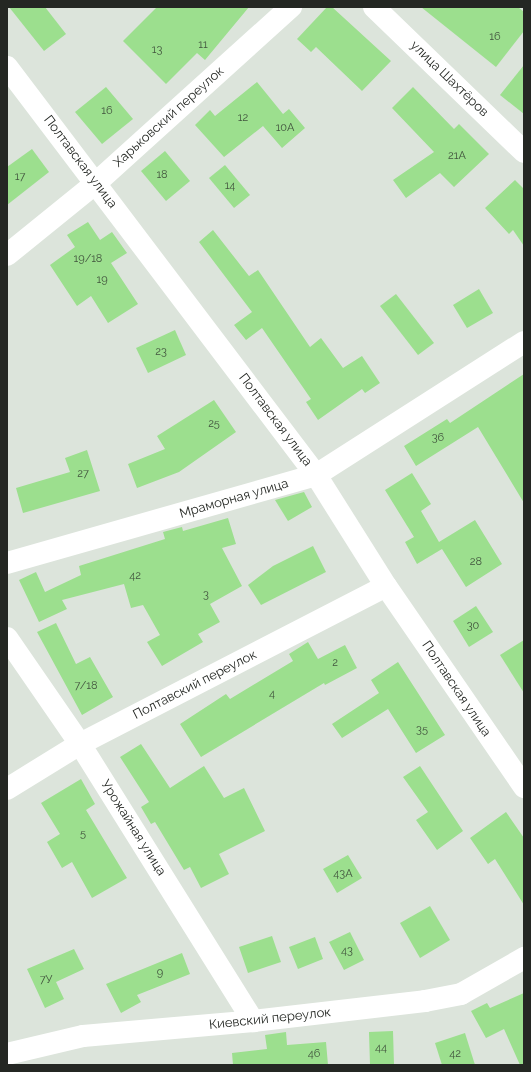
<!DOCTYPE html>
<meta charset="utf-8">
<style>
body{margin:0}
#map{position:relative;width:531px;height:1072px;overflow:hidden;background:#dce4db;font-family:Raleway,sans-serif}
div>[style]{position:absolute}
.building>*{inset:0;background:#9cdf8e}
.minor>*{height:22px;margin:-11px;padding:0 11px;transform-origin:11px;border-radius:11px;background:#fff}
.tertiary>*{height:22px;margin:-11px;padding:0 11px;transform-origin:11px;border-radius:11px;background:#fff}
span{translate:-50% -50%;white-space:nowrap;text-align:center;line-height:1.15;-webkit-text-stroke:3.5px #fff;paint-order:stroke}
.number-label{font-size:11px;color:#42553e}
.number-label span{-webkit-text-stroke-width:0}
.street-label{font-size:13px;color:#242723}
.frame{position:absolute;inset:0;border:8px solid #242723;pointer-events:none}
</style>
<div id="map">
<div class="building">
<div style="clip-path:polygon(9px 7px,45px 7px,66px 34px,44px 51px)"></div>
<div style="clip-path:polygon(157px 7px,249px 7px,205px 60px,197px 53px,166px 84px,123px 41px)"></div>
<div style="clip-path:polygon(327px 7px,332px 7px,391px 61px,362px 91px,316px 47px,311px 52px,297px 39px)"></div>
<div style="clip-path:polygon(421px 7px,518px 7px,524px 12px,524px 31px,496px 67px)"></div>
<div style="clip-path:polygon(524px 65px,524px 114px,500px 95px)"></div>
<div style="clip-path:polygon(257px 82px,283px 114px,289px 109px,305px 128px,282px 148px,263px 126px,224px 157px,195px 125px,210px 110px,215px 116px)"></div>
<div style="clip-path:polygon(106px 87px,133px 119px,102px 144px,75px 112px)"></div>
<div style="clip-path:polygon(413px 87px,454px 129px,459px 124px,489px 154px,454px 187px,440px 173px,406px 198px,393px 180px,434px 152px,392px 108px)"></div>
<div style="clip-path:polygon(32px 149px,49px 172px,7px 205px,7px 167px)"></div>
<div style="clip-path:polygon(165px 151px,190px 181px,166px 201px,141px 171px)"></div>
<div style="clip-path:polygon(225px 165px,250px 195px,234px 208px,209px 178px)"></div>
<div style="clip-path:polygon(515px 180px,524px 189px,524px 246px,513px 230px,509px 234px,485px 208px)"></div>
<div style="clip-path:polygon(88px 222px,100px 240px,112px 232px,127px 253px,111px 263px,138px 304px,108px 323px,91px 296px,77px 306px,50px 265px,75px 247px,67px 235px)"></div>
<div style="clip-path:polygon(213px 230px,249px 276px,258px 270px,310px 347px,321px 338px,343px 368px,362px 356px,380px 383px,365px 393px,362px 389px,318px 420px,306px 402px,311px 399px,262px 328px,246px 340px,234px 325px,252px 312px,199px 242px)"></div>
<div style="clip-path:polygon(479px 289px,493px 313px,467px 328px,453px 305px)"></div>
<div style="clip-path:polygon(396px 294px,434px 343px,418px 355px,380px 306px)"></div>
<div style="clip-path:polygon(175px 330px,186px 355px,148px 373px,136px 348px)"></div>
<div style="clip-path:polygon(524px 374px,524px 503px,478px 427px,416px 466px,404px 446px,447px 419px,450px 423px)"></div>
<div style="clip-path:polygon(214px 400px,236px 432px,179px 472px,137px 488px,128px 464px,165px 449px,157px 436px)"></div>
<div style="clip-path:polygon(87px 450px,100px 491px,23px 513px,16px 488px,70px 472px,65px 458px)"></div>
<div style="clip-path:polygon(412px 473px,431px 504px,421px 511px,439px 542px,475px 520px,502px 564px,466px 587px,442px 549px,417px 564px,405px 542px,414px 537px,385px 490px)"></div>
<div style="clip-path:polygon(304px 492px,312px 507px,288px 521px,275px 500px)"></div>
<div style="clip-path:polygon(228px 518px,236px 544px,222px 548px,242px 586px,210px 604px,220px 622px,198px 634px,203px 642px,162px 666px,147px 642px,160px 635px,143px 605px,131px 608px,124px 584px,62px 600px,67px 609px,39px 622px,19px 580px,36px 572px,45px 592px,81px 575px,79px 566px,165px 539px,163px 532px,182px 527px,183px 531px)"></div>
<div style="clip-path:polygon(313px 546px,326px 572px,261px 605px,248px 585px,273px 566px)"></div>
<div style="clip-path:polygon(476px 606px,493px 632px,469px 647px,453px 621px)"></div>
<div style="clip-path:polygon(56px 623px,76px 664px,90px 657px,113px 697px,82px 715px,37px 632px)"></div>
<div style="clip-path:polygon(524px 640px,524px 693px,500px 655px)"></div>
<div style="clip-path:polygon(308px 642px,318px 659px,345px 645px,357px 668px,325px 685px,324px 683px,201px 757px,180px 724px,226px 694px,230px 699px,293px 661px,289px 654px)"></div>
<div style="clip-path:polygon(398px 662px,445px 735px,416px 753px,388px 709px,342px 738px,332px 724px,379px 693px,371px 680px)"></div>
<div style="clip-path:polygon(141px 744px,170px 788px,204px 766px,224px 798px,244px 788px,265px 831px,219px 854px,229px 874px,201px 888px,190px 867px,184px 870px,155px 822px,151px 824px,141px 807px,149px 802px,120px 757px)"></div>
<div style="clip-path:polygon(420px 766px,463px 831px,437px 850px,416px 820px,428px 812px,403px 777px)"></div>
<div style="clip-path:polygon(81px 779px,95px 804px,86px 810px,127px 878px,92px 898px,72px 862px,62px 868px,47px 842px,60px 834px,41px 803px)"></div>
<div style="clip-path:polygon(506px 812px,524px 838px,524px 905px,495px 859px,488px 864px,470px 838px)"></div>
<div style="clip-path:polygon(348px 855px,362px 878px,337px 893px,323px 869px)"></div>
<div style="clip-path:polygon(430px 906px,450px 940px,420px 958px,400px 923px)"></div>
<div style="clip-path:polygon(350px 932px,364px 960px,344px 970px,329px 942px)"></div>
<div style="clip-path:polygon(272px 936px,281px 962px,248px 973px,239px 947px)"></div>
<div style="clip-path:polygon(315px 937px,323px 959px,298px 969px,289px 947px)"></div>
<div style="clip-path:polygon(74px 949px,84px 969px,56px 982px,64px 999px,45px 1008px,27px 969px)"></div>
<div style="clip-path:polygon(182px 953px,190px 974px,137px 995px,141px 1002px,121px 1013px,106px 984px)"></div>
<div style="clip-path:polygon(524px 993px,524px 1065px,520px 1065px,504px 1029px,486px 1038px,471px 1011px,487px 1003px,490px 1008px)"></div>
<div style="clip-path:polygon(393px 1031px,394px 1065px,370px 1065px,369px 1032px)"></div>
<div style="clip-path:polygon(286px 1032px,287px 1045px,326px 1042px,328px 1065px,233px 1065px,232px 1053px,267px 1049px,265px 1035px)"></div>
<div style="clip-path:polygon(465px 1033px,475px 1065px,442px 1065px,435px 1043px)"></div>
</div>
<div class="minor">
<div style="left:374px;top:7px;width:209px;rotate:44deg"></div>
<div style="left:7px;top:67px;width:512px;rotate:52.86deg"></div>
<div style="left:316px;top:475px;width:131px;rotate:57.8deg"></div>
<div style="left:386px;top:586px;width:244px;rotate:55.5deg"></div>
<div style="left:7px;top:255px;width:114px;rotate:-39deg"></div>
<div style="left:96px;top:183px;width:263px;rotate:-42.1deg"></div>
<div style="left:7px;top:563px;width:321px;rotate:-15.9deg"></div>
<div style="left:316px;top:475px;width:247px;rotate:-32.6deg"></div>
<div style="left:7px;top:638px;width:129px;rotate:55.4deg"></div>
<div style="left:80px;top:744px;width:327px;rotate:58deg"></div>
<div style="left:7px;top:789px;width:86px;rotate:-31.7deg"></div>
<div style="left:80px;top:744px;width:344px;rotate:-27.3deg"></div>
</div>
<div class="tertiary">
<div style="left:7px;top:1054px;width:78px;rotate:-13.3deg"></div>
<div style="left:83px;top:1036px;width:171px;rotate:-5deg"></div>
<div style="left:253px;top:1021px;width:173px;rotate:-6.6deg"></div>
<div style="left:425px;top:1001px;width:37px;rotate:-11deg"></div>
<div style="left:461px;top:994px;width:73px;rotate:-29.7deg"></div>
</div>
<div class="number-label">
<span style="left:495px;top:37px">16</span>
<span style="left:203px;top:45px">11</span>
<span style="left:157px;top:50px">13</span>
<span style="left:107px;top:111px">16</span>
<span style="left:243px;top:118px">12</span>
<span style="left:285px;top:128px">10А</span>
<span style="left:457px;top:156px">21А</span>
<span style="left:162px;top:175px">18</span>
<span style="left:20px;top:177px">17</span>
<span style="left:230px;top:186px">14</span>
<span style="left:88px;top:259px">19/18</span>
<span style="left:102px;top:280px">19</span>
<span style="left:161px;top:352px">23</span>
<span style="left:214px;top:424px">25</span>
<span style="left:438px;top:438px">36</span>
<span style="left:83px;top:474px">27</span>
<span style="left:476px;top:562px">28</span>
<span style="left:135px;top:576px">42</span>
<span style="left:206px;top:595px">3</span>
<span style="left:473px;top:626px">30</span>
<span style="left:335px;top:663px">2</span>
<span style="left:86px;top:686px">7/18</span>
<span style="left:272px;top:694px">4</span>
<span style="left:422px;top:730px">35</span>
<span style="left:83px;top:834px">5</span>
<span style="left:343px;top:874px">43А</span>
<span style="left:347px;top:951px">43</span>
<span style="left:160px;top:973px">9</span>
<span style="left:46px;top:980px">7У</span>
<span style="left:381px;top:1048px">44</span>
<span style="left:314px;top:1054px">46</span>
<span style="left:455px;top:1054px">42</span>
</div>
<div class="street-label">
<span style="left:449px;top:79px;rotate:44deg">улица Шахтёров</span>
<span style="left:169px;top:117px;rotate:-42deg">Харьковский переулок</span>
<span style="left:80px;top:162px;rotate:53deg">Полтавская улица</span>
<span style="left:275px;top:420px;rotate:53deg">Полтавская улица</span>
<span style="left:234px;top:499px;rotate:-16deg">Мраморная улица</span>
<span style="left:195px;top:685px;rotate:-27deg">Полтавский переулок</span>
<span style="left:456px;top:689px;rotate:56deg">Полтавская улица</span>
<span style="left:133px;top:828px;rotate:58deg">Урожайная улица</span>
<span style="left:270px;top:1019px;rotate:-6deg">Киевский переулок</span>
</div>
<div class="frame"></div>
</div>
